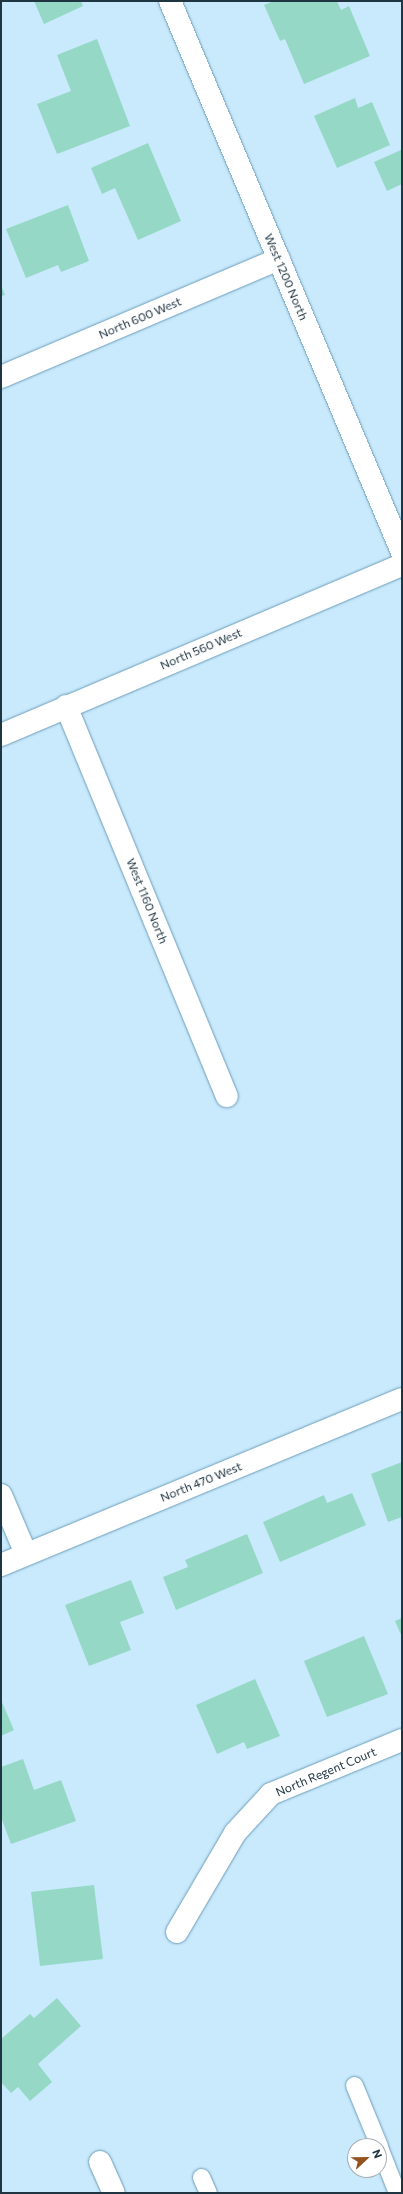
<!DOCTYPE html>
<style>
body{margin:0}
#map{position:relative;width:403px;height:2194px;overflow:hidden;background:#c9e9fc;font-family:Commissioner,sans-serif}
div>[style]{position:absolute}
.building>*{inset:0;background:#96d8c6}
.roads{filter:drop-shadow(0 0 1px #6a9dbb) drop-shadow(0 0 1px #6a9dbb)}
.lane>*{height:17px;margin:-8.5px;padding:0 8.5px;transform-origin:8.5px;border-radius:8.5px;background:#fff}
.street>*{height:22px;margin:-11px;padding:0 11px;transform-origin:11px;border-radius:11px;background:#fff}
.secondary>*{height:22px;margin:-11px;padding:0 11px;transform-origin:11px;border-radius:11px;background:#fff}
span{translate:-50% -50%;white-space:nowrap;text-align:center;line-height:1.15;-webkit-text-stroke:4px #fff;paint-order:stroke}
.street-label{font-size:12px;color:#203542}
.frame{position:absolute;inset:0;border:2px solid #203542;pointer-events:none}
.north{position:absolute;left:347px;top:2138px;width:40px;height:40px;box-sizing:border-box;background:#fff;border:1px solid #a6aeb3;border-radius:50%;rotate:68deg;font-size:11px;font-weight:700;line-height:16px;text-align:center;color:#203542}
.north::after{content:'';display:block;margin:auto;width:14px;height:18px;background:#93521e;clip-path:polygon(50% 0,100% 100%,50% 72%,0 100%)}
</style>
<div id="map">
<div class="building">
<div style="clip-path:polygon(34px 1px,81px 1px,83px 6px,44px 24px)"></div>
<div style="clip-path:polygon(274px 1px,337px 1px,341px 10px,349px 6px,370px 56px,304px 84px,285px 39px,280px 41px,264px 5px)"></div>
<div style="clip-path:polygon(97px 39px,130px 126px,57px 154px,37px 104px,71px 91px,57px 55px)"></div>
<div style="clip-path:polygon(355px 98px,358px 108px,372px 102px,390px 145px,337px 168px,314px 116px)"></div>
<div style="clip-path:polygon(148px 143px,181px 221px,138px 240px,115px 188px,102px 194px,91px 168px)"></div>
<div style="clip-path:polygon(401px 150px,402px 184px,387px 191px,374px 162px)"></div>
<div style="clip-path:polygon(68px 205px,89px 261px,61px 272px,58px 265px,26px 278px,6px 229px)"></div>
<div style="clip-path:polygon(1px 285px,5px 295px,1px 296px)"></div>
<div style="clip-path:polygon(402px 1462px,402px 1517px,388px 1522px,371px 1474px)"></div>
<div style="clip-path:polygon(352px 1493px,366px 1525px,280px 1562px,263px 1522px,324px 1495px,327px 1503px)"></div>
<div style="clip-path:polygon(247px 1534px,263px 1573px,176px 1610px,163px 1577px,188px 1567px,185px 1560px)"></div>
<div style="clip-path:polygon(131px 1580px,144px 1613px,120px 1622px,131px 1650px,89px 1666px,65px 1605px)"></div>
<div style="clip-path:polygon(402px 1618px,402px 1637px,395px 1621px)"></div>
<div style="clip-path:polygon(364px 1636px,388px 1694px,327px 1717px,304px 1661px)"></div>
<div style="clip-path:polygon(255px 1679px,280px 1736px,247px 1749px,244px 1742px,217px 1754px,196px 1705px)"></div>
<div style="clip-path:polygon(1px 1700px,14px 1730px,1px 1736px)"></div>
<div style="clip-path:polygon(23px 1759px,34px 1790px,61px 1780px,76px 1821px,11px 1844px,1px 1817px,1px 1767px)"></div>
<div style="clip-path:polygon(94px 1885px,103px 1959px,40px 1966px,31px 1892px)"></div>
<div style="clip-path:polygon(57px 1998px,81px 2026px,38px 2064px,52px 2082px,30px 2101px,18px 2087px,11px 2093px,1px 2082px,1px 2039px,30px 2014px,34px 2018px)"></div>
</div>
<div class="roads">
<div class="lane">
<div style="left:354px;top:2085px;width:66px;rotate:67.7deg"></div>
<div style="left:379px;top:2147px;width:49px;rotate:68.6deg"></div>
<div style="left:201px;top:2177px;width:17px;rotate:66deg"></div>
</div>
<div class="street">
<div style="left:1px;top:377px;width:302px;rotate:-23deg"></div>
<div style="left:66px;top:706px;width:422px;rotate:67.6deg"></div>
<div style="left:1px;top:735px;width:436px;rotate:-23deg"></div>
<div style="left:1px;top:1495px;width:64px;rotate:67deg"></div>
<div style="left:1px;top:1565px;width:434px;rotate:-22.5deg"></div>
<div style="left:177px;top:1932px;width:115px;rotate:-59.6deg"></div>
<div style="left:235px;top:1833px;width:53px;rotate:-47.3deg"></div>
<div style="left:271px;top:1794px;width:142px;rotate:-22.4deg"></div>
<div style="left:100px;top:2162px;width:34px;rotate:66deg"></div>
</div>
<div class="secondary">
<div style="left:170px;top:1px;width:598px;rotate:67.17deg"></div>
</div>
</div>
<div class="street-label">
<span style="left:286px;top:277px;rotate:67deg">West 1200 North</span>
<span style="left:140px;top:318px;rotate:-23deg">North 600 West</span>
<span style="left:201px;top:649px;rotate:-23deg">North 560 West</span>
<span style="left:147px;top:901px;rotate:68deg">West 1160 North</span>
<span style="left:201px;top:1482px;rotate:-22deg">North 470 West</span>
<span style="left:326px;top:1772px;rotate:-23deg">North Regent Court</span>
</div>
<div class="frame"></div>
<div class="north">N</div>
</div>
